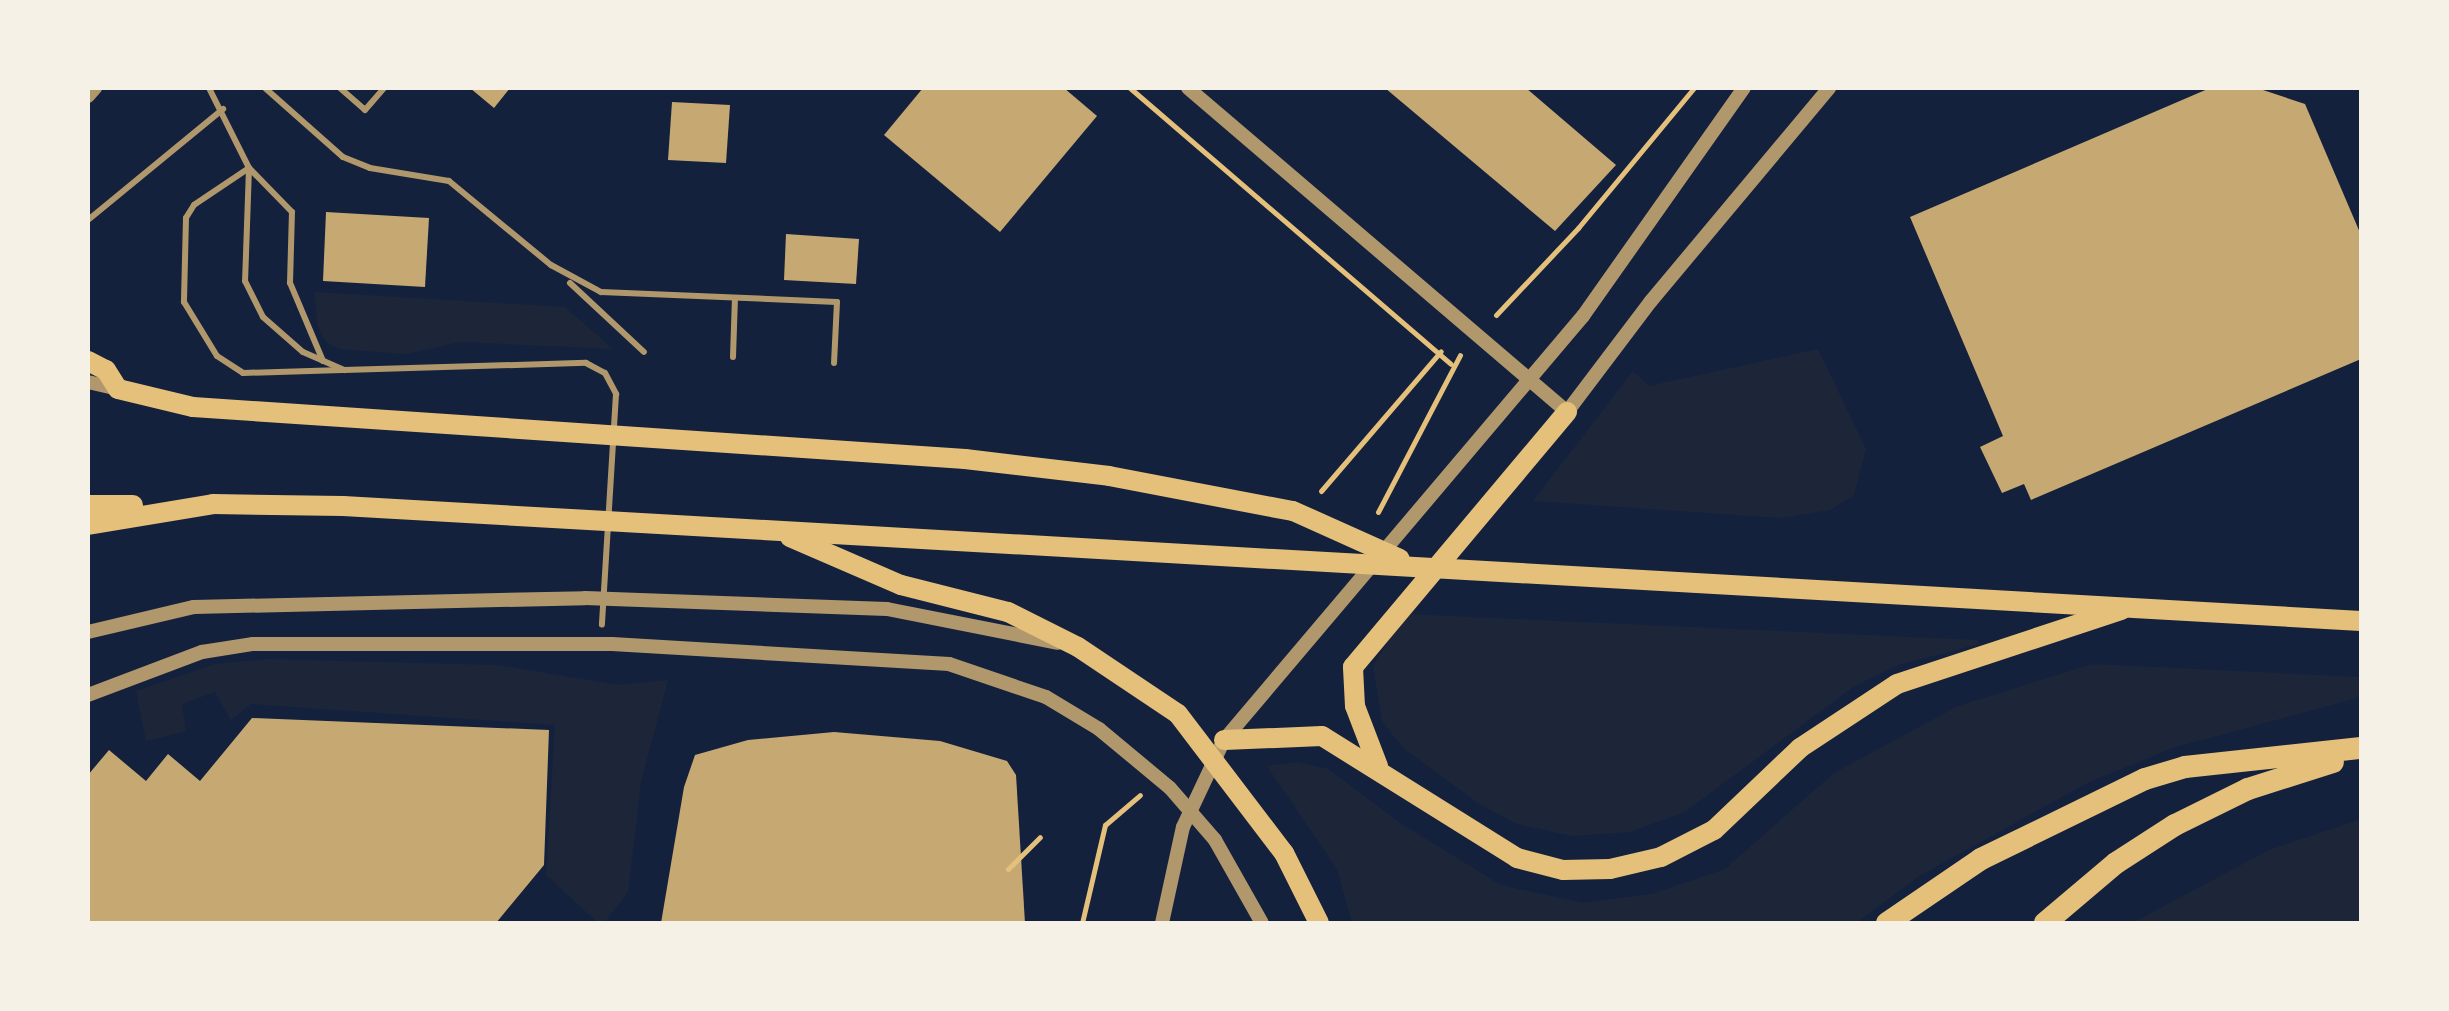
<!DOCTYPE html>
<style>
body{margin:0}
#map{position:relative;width:2449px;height:1011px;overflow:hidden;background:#14213d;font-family:Quicksand,sans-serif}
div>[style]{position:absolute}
.green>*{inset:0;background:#1d2539}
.building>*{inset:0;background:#c6a872}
.path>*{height:5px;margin:-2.5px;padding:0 2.5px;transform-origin:2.5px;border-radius:2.5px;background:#e5c07b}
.service>*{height:6px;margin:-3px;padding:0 3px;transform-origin:3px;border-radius:3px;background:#b1986c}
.tertiary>*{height:14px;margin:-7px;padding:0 7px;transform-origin:7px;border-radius:7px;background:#b1986c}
.primary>*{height:20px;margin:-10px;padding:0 10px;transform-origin:10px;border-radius:10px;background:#e5c07b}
.trunk>*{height:22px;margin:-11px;padding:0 11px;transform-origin:11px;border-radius:11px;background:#e5c07b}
span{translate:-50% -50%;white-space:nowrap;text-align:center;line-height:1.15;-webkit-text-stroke:8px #f6f1e7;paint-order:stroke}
.frame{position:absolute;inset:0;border:90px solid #f6f1e7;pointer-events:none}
</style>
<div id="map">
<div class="green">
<div style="clip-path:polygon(314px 292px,565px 307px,613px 349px,460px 342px,406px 354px,339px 349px,326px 342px,318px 327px)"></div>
<div style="clip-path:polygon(1818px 349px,1866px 449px,1854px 495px,1830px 510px,1781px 518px,1533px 501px,1633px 371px,1649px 386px)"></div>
<div style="clip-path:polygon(1405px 614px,1978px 640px,1979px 644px,1898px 665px,1853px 687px,1685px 812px,1630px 832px,1572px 836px,1517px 824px,1481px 805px,1403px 748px,1382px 721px,1373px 666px)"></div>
<div style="clip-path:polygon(266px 659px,497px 665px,619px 685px,668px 680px,641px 782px,628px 892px,604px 923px,598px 923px,546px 875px,555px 725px,251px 704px,231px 720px,215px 692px,182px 704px,186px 731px,146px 741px,136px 691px,215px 664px)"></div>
<div style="clip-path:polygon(2092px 664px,2361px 677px,2361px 697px,2176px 747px,2089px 782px,1921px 875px,1856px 923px,1352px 923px,1337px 869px,1267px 766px,1298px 762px,1328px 769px,1400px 823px,1501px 885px,1582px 903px,1652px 894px,1725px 869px,1834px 773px,1958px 706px)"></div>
<div style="clip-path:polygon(2361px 819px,2361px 923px,2132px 923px,2269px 850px)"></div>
</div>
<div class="building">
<div style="clip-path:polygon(470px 88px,510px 88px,494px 108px)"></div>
<div style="clip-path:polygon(923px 88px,1064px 88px,1097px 116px,1000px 232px,884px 135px)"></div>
<div style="clip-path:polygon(1385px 88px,1526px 88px,1616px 165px,1555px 231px)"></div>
<div style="clip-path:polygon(2210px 88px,2257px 88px,2305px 104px,2361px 235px,2361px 359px,2031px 500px,2024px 484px,2002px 493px,1980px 447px,2003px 436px,1910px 217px)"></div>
<div style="clip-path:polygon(672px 102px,730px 105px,726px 163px,668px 160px)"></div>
<div style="clip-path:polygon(326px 212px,429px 218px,425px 287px,323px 281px)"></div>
<div style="clip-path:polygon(786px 234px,859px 239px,856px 284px,784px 280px)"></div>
<div style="clip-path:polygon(252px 718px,549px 730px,544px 865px,496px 923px,88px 923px,88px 775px,109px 750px,146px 781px,168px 754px,200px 781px)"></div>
<div style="clip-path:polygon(834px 732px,940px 741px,1007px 761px,1016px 775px,1025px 923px,661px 923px,684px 787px,695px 755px,748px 740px)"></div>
</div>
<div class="path">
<div style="left:1130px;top:88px;width:423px;rotate:40.7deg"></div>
<div style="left:1496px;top:315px;width:120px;rotate:-46.7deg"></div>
<div style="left:1578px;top:228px;width:182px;rotate:-50.4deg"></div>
<div style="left:1321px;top:491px;width:184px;rotate:-49.4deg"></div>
<div style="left:1378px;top:512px;width:177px;rotate:-62.4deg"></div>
<div style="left:1008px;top:869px;width:45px;rotate:-45deg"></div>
<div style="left:1082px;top:923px;width:101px;rotate:-76.8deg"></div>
<div style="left:1105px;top:825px;width:46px;rotate:-40.6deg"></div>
</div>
<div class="service">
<div style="left:209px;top:88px;width:89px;rotate:63.4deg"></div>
<div style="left:249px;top:168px;width:113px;rotate:92deg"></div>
<div style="left:245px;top:281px;width:40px;rotate:63.4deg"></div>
<div style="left:263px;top:317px;width:53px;rotate:41.2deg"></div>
<div style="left:303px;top:352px;width:45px;rotate:23.7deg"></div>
<div style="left:344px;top:370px;width:242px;rotate:-1.7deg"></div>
<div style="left:586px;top:363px;width:21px;rotate:28deg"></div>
<div style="left:605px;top:373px;width:24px;rotate:62deg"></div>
<div style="left:616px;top:394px;width:231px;rotate:93.5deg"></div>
<div style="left:265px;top:88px;width:104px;rotate:41.5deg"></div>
<div style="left:343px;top:157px;width:29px;rotate:22deg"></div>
<div style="left:370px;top:168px;width:80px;rotate:9.3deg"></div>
<div style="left:449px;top:181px;width:132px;rotate:39.5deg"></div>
<div style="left:551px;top:265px;width:57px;rotate:28.4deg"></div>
<div style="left:601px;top:292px;width:236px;rotate:2.4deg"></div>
<div style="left:837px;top:302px;width:61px;rotate:92.8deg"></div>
<div style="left:340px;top:88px;width:33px;rotate:41deg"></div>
<div style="left:365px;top:110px;width:29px;rotate:-49deg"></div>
<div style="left:88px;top:220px;width:175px;rotate:-39.4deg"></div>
<div style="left:570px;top:283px;width:101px;rotate:43deg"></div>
<div style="left:733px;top:357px;width:59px;rotate:-88.1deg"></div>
<div style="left:323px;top:361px;width:85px;rotate:-112.9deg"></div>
<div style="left:290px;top:283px;width:71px;rotate:-88.4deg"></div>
<div style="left:292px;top:212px;width:62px;rotate:-134.3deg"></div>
<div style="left:249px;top:168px;width:66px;rotate:146.1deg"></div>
<div style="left:194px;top:205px;width:15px;rotate:122deg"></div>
<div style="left:186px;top:218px;width:84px;rotate:91.4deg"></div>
<div style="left:184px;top:302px;width:63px;rotate:58.6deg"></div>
<div style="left:217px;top:356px;width:31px;rotate:33deg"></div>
<div style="left:243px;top:373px;width:99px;rotate:-1.7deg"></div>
</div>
<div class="tertiary">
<div style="left:1188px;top:88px;width:499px;rotate:40.5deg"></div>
<div style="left:1567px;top:412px;width:139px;rotate:-52.9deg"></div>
<div style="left:1651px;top:301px;width:278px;rotate:-50.1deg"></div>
<div style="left:88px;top:96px;width:11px;rotate:-49deg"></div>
<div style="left:88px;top:382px;width:31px;rotate:13deg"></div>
<div style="left:88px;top:632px;width:109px;rotate:-13.3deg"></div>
<div style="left:194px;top:607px;width:391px;rotate:-1.3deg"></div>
<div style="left:585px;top:598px;width:302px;rotate:2.1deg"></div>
<div style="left:887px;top:609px;width:174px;rotate:11.2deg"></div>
<div style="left:88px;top:695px;width:122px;rotate:-20.7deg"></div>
<div style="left:202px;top:652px;width:52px;rotate:-8.9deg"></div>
<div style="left:253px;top:644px;width:359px"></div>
<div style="left:612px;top:644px;width:338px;rotate:3.4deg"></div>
<div style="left:949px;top:664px;width:102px;rotate:18.8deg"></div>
<div style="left:1046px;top:697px;width:62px;rotate:31.1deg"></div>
<div style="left:1099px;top:729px;width:92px;rotate:39.7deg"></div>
<div style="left:1170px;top:788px;width:69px;rotate:49.1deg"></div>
<div style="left:1215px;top:840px;width:95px;rotate:60.5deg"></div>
<div style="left:1162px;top:923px;width:98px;rotate:-77.7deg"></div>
<div style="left:1183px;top:827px;width:96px;rotate:-64.8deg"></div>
<div style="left:1224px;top:740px;width:556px;rotate:-49.75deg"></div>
<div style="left:1583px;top:316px;width:279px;rotate:-54.8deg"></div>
</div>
<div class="primary">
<div style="left:88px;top:361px;width:20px;rotate:27deg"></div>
<div style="left:106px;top:370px;width:22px;rotate:58deg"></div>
<div style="left:118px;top:389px;width:77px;rotate:13.5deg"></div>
<div style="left:193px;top:407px;width:774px;rotate:3.85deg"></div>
<div style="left:965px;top:459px;width:145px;rotate:6.7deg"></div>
<div style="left:1109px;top:476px;width:187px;rotate:10.8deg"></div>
<div style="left:1293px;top:511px;width:117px;rotate:24.2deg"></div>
<div style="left:88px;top:505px;width:45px"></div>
<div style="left:88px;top:525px;width:127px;rotate:-9.5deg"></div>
<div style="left:213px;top:504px;width:130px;rotate:0.9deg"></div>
<div style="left:343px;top:506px;width:2021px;rotate:3.26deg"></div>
<div style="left:790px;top:537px;width:121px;rotate:23.4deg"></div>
<div style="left:901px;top:585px;width:110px;rotate:14.2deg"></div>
<div style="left:1008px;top:612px;width:78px;rotate:26.6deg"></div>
<div style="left:1078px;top:647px;width:120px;rotate:33.8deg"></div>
<div style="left:1178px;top:714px;width:175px;rotate:52.7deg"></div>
<div style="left:1284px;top:853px;width:78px;rotate:63.4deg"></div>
<div style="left:1224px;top:740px;width:98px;rotate:-2.3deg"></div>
<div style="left:1322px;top:736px;width:230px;rotate:32deg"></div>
<div style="left:1517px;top:858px;width:48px;rotate:14.6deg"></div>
<div style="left:1563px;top:870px;width:47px;rotate:-1.2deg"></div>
<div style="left:1610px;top:869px;width:52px;rotate:-13.2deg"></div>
<div style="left:1661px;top:857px;width:59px;rotate:-27deg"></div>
<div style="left:1714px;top:830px;width:119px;rotate:-43.6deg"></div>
<div style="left:1800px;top:748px;width:116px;rotate:-33.4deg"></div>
<div style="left:1897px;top:684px;width:236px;rotate:-18.3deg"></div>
<div style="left:1378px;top:766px;width:64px;rotate:-111deg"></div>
<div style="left:1355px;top:706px;width:39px;rotate:-93deg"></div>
<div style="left:1353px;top:667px;width:333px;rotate:-50deg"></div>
</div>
<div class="trunk">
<div style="left:1887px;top:923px;width:114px;rotate:-34.2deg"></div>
<div style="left:1981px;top:859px;width:182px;rotate:-26deg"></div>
<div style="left:2145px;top:779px;width:42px;rotate:-16.7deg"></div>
<div style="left:2185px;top:767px;width:177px;rotate:-6.2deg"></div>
<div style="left:2045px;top:923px;width:93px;rotate:-40.2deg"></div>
<div style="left:2116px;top:863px;width:70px;rotate:-32.8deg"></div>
<div style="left:2175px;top:825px;width:81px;rotate:-26.3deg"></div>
<div style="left:2248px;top:789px;width:89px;rotate:-17.6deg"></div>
</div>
<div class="frame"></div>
</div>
